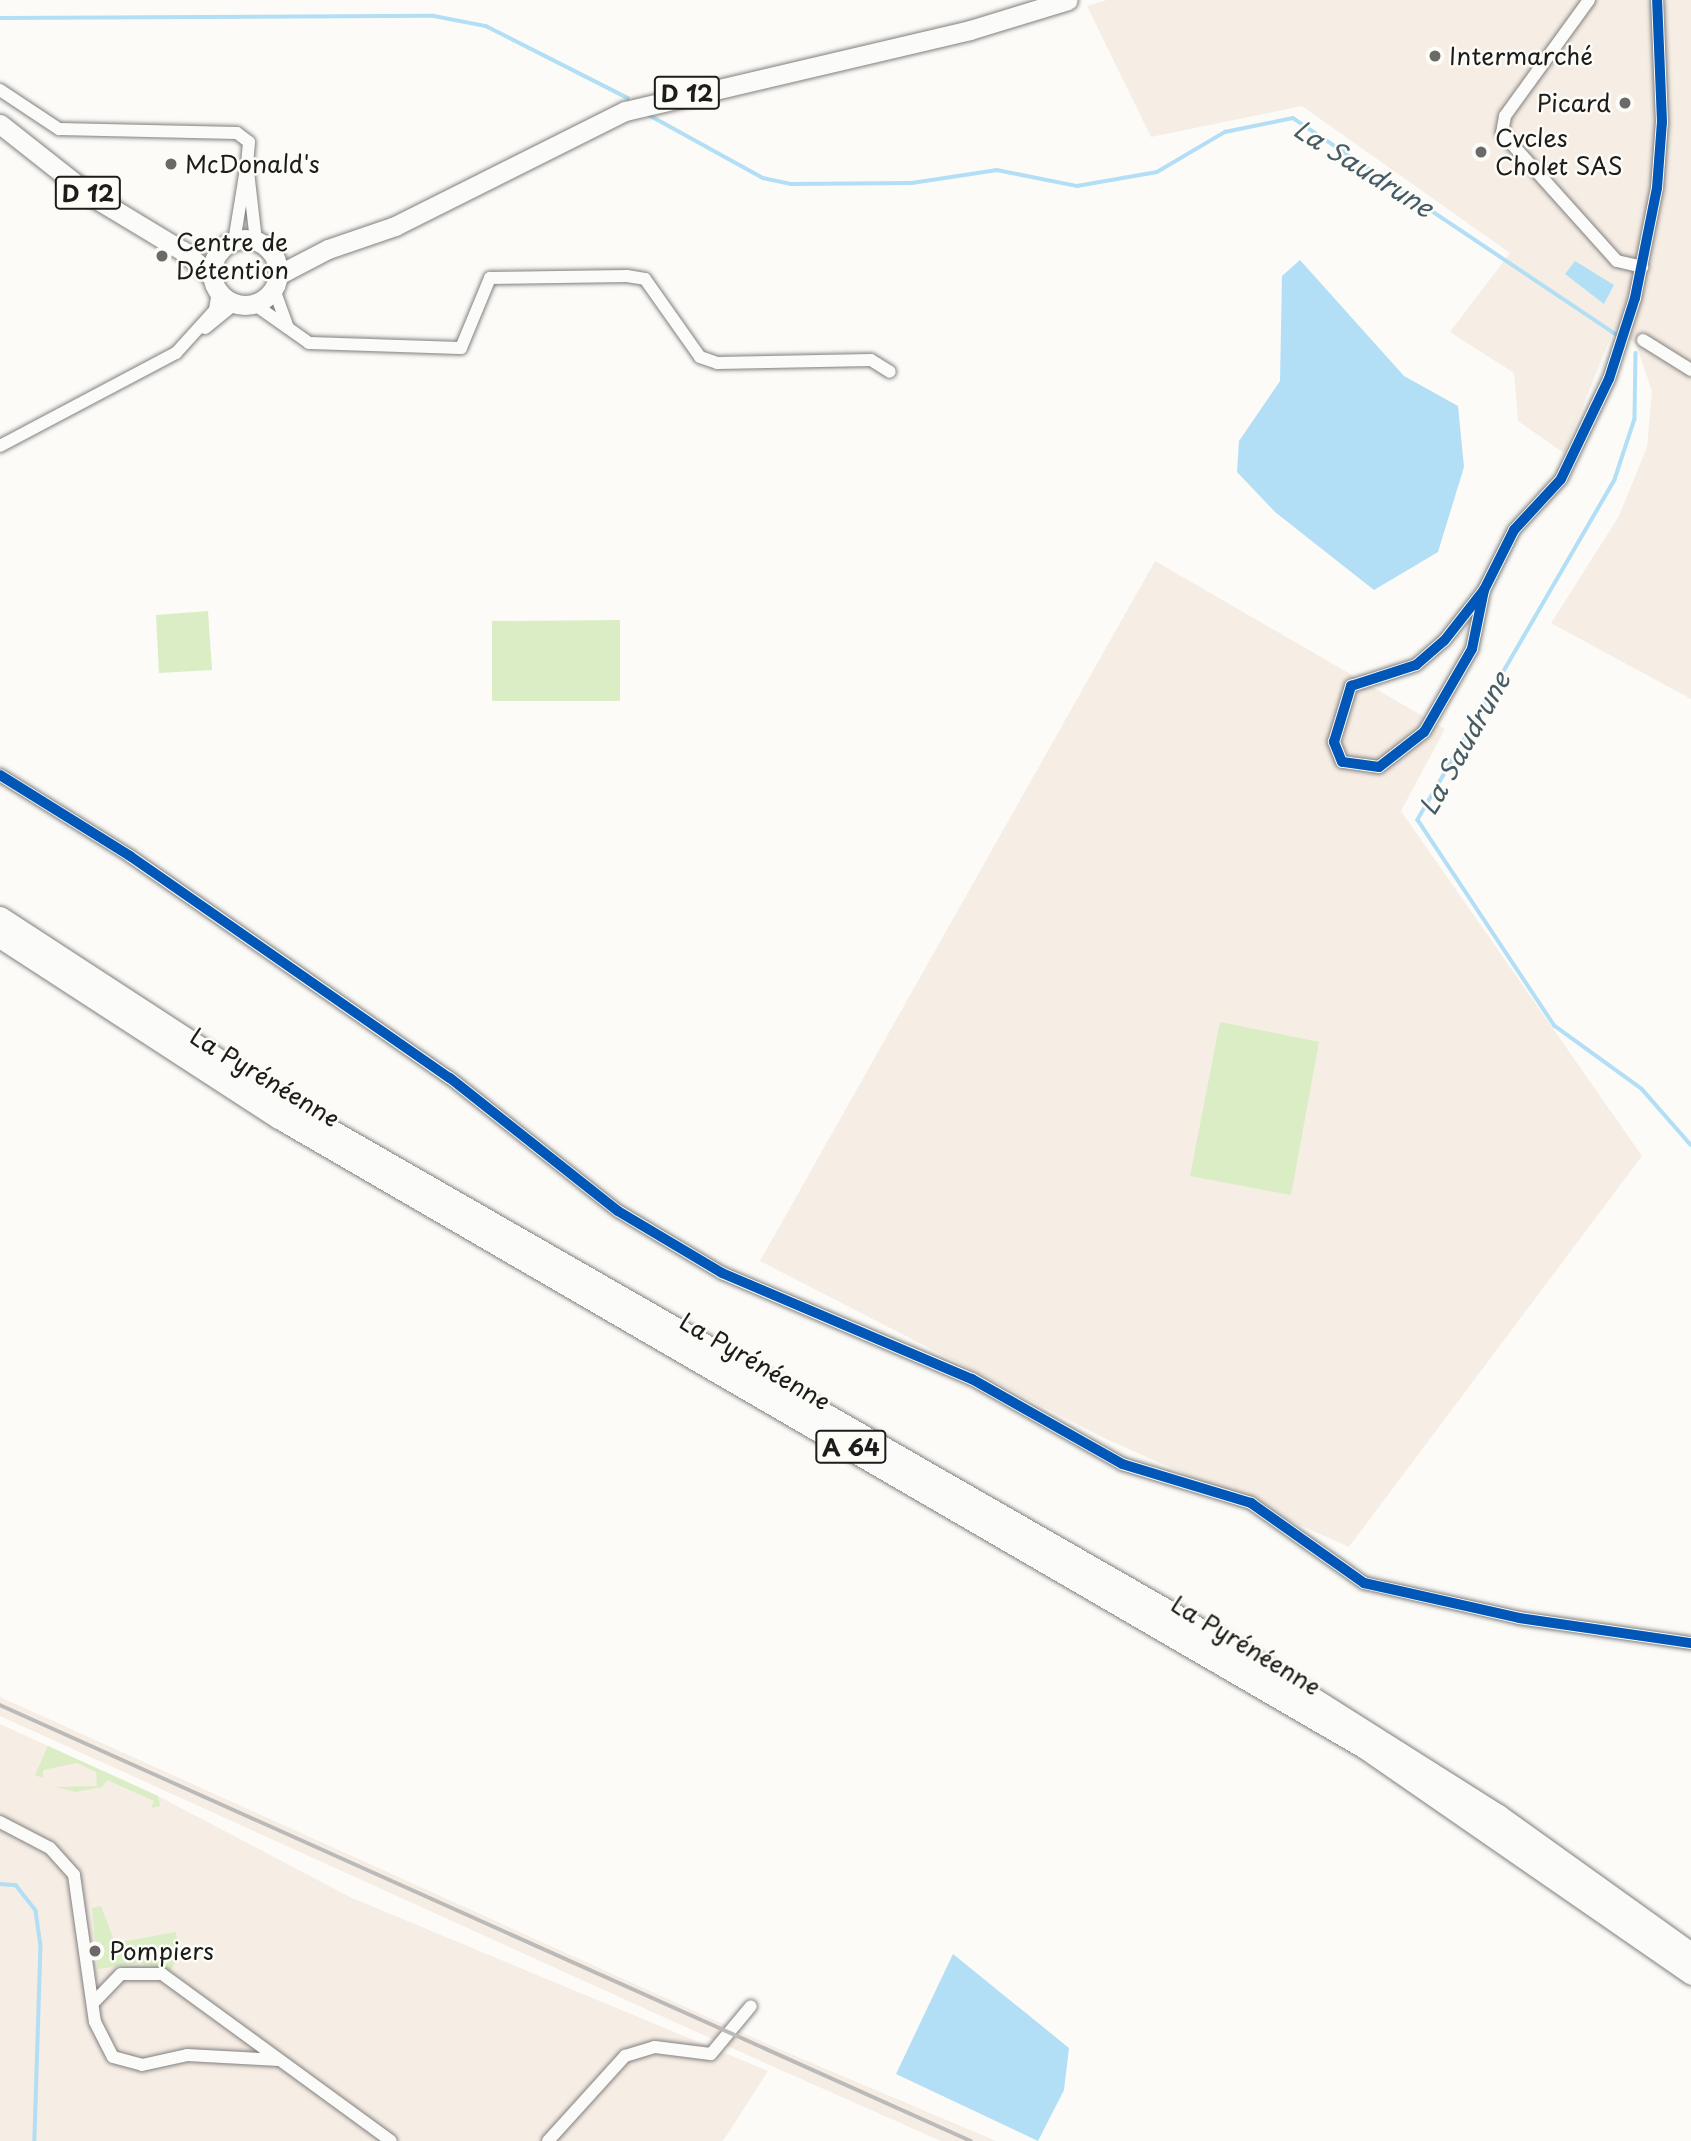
<!DOCTYPE html>
<meta charset="utf-8">
<style>
body{margin:0}
#map{position:relative;width:1691px;height:2141px;overflow:hidden;background:#fcfbf8;font-family:"Playpen Sans",sans-serif}
div>[style]{position:absolute}
.built>*{inset:0;background:#f6ede5}
.green>*{inset:0;background:#daedc4}
.water>*{inset:0;background:#b2dff5}
.stream>*{height:3.5px;margin:-1.75px;padding:0 1.75px;transform-origin:1.75px;border-radius:1.75px;background:#b2dff5}
.roads{filter:drop-shadow(0 0 2px #81807f) drop-shadow(0 0 2px #81807f)}
.street>*{height:12px;margin:-6px;padding:0 6px;transform-origin:6px;border-radius:6px;background:#fbfbf9}
.primary>*{height:19px;margin:-9.5px;padding:0 9.5px;transform-origin:9.5px;border-radius:9.5px;background:#fbfbf9}
.primary>.ring{margin:-9.5px;padding:0;box-sizing:content-box;background:none;border:19px solid #fbfbf9;border-radius:50%}
.highway>*{height:21px;margin:-10.5px;padding:0 10.5px;transform-origin:10.5px;border-radius:10.5px;background:#fbfbf9}
.rail>*{height:3.5px;margin:-1.75px;padding:0 1.75px;transform-origin:1.75px;border-radius:1.75px;background:#bbbab8}
.cycleway>*{height:10px;margin:-5px;padding:0 5px;transform-origin:5px;border-radius:5px;background:#0057b8}
.dots>*{width:19px;height:19px;translate:-50% -50%;box-sizing:border-box;border:4px solid #fdfcf7;border-radius:50%}
span{translate:-50% -50%;white-space:nowrap;text-align:center;line-height:1.15;-webkit-text-stroke:5px #fdfcf7;paint-order:stroke}
.shield-label span{padding:2px 5px;background:#fdfcf7;border:2px solid;border-radius:5px;-webkit-text-stroke-width:0}
.shield-label{font-size:23px;color:#1c1c1c;font-weight:700}
.poi-label{font-size:24px;color:#1c1c1c}
.left{translate:0 -50%;text-align:left}
.right{translate:-100% -50%;text-align:right}
.street-label{font-size:24px;color:#1c1c1c}
.water-label{font-size:26px;color:#455c68;font-style:italic}
</style>
<div id="map">
<div class="built">
<div style="clip-path:polygon(1107px 0,1691px 0,1691px 699px,1551px 623px,1619px 516px,1647px 447px,1652px 391px,1636px 344px,1614px 329px,1564px 453px,1518px 421px,1514px 373px,1450px 332px,1510px 253px,1302px 106px,1151px 137px,1087px 6px)"></div>
<div style="clip-path:polygon(1155px 561px,1445px 729px,1401px 811px,1642px 1156px,1349px 1547px,1104px 1438px,760px 1261px)"></div>
<div style="clip-path:polygon(0 1697px,774px 2047px,996px 2141px,941px 2141px,765px 2063px,0 1716px)"></div>
<div style="clip-path:polygon(0 1724px,158px 1796px,352px 1898px,768px 2071px,723px 2141px,0 2141px)"></div>
</div>
<div class="green">
<div style="clip-path:polygon(208px 611px,212px 670px,159px 673px,156px 615px)"></div>
<div style="clip-path:polygon(620px 620px,620px 701px,492px 701px,492px 621px)"></div>
<div style="clip-path:polygon(1220px 1022px,1319px 1042px,1291px 1195px,1190px 1176px)"></div>
<div style="clip-path:polygon(48px 1746px,158px 1796px,160px 1806px,151px 1808px,154px 1801px,107px 1780px,102px 1787px,75px 1792px,56px 1787px,97px 1786px,96px 1772px,77px 1763px,43px 1770px,43px 1778px,35px 1775px)"></div>
<div style="clip-path:polygon(101px 1906px,115px 1943px,176px 1932px,179px 1956px,170px 1971px,140px 1963px,98px 1969px,92px 1908px)"></div>
</div>
<div class="water">
<div style="clip-path:polygon(1300px 260px,1404px 376px,1458px 406px,1464px 467px,1438px 552px,1374px 590px,1275px 512px,1237px 472px,1239px 441px,1280px 381px,1282px 276px)"></div>
<div style="clip-path:polygon(1575px 261px,1614px 285px,1604px 304px,1565px 274px)"></div>
<div style="clip-path:polygon(953px 1954px,1069px 2048px,1064px 2090px,1038px 2141px,896px 2074px)"></div>
</div>
<div class="stream">
<div style="left:0;top:18px;width:434px;rotate:-0.3deg"></div>
<div style="left:434px;top:16px;width:53px;rotate:10.9deg"></div>
<div style="left:486px;top:26px;width:159px;rotate:26.9deg"></div>
<div style="left:649px;top:115px;width:130px;rotate:28.9deg"></div>
<div style="left:763px;top:178px;width:29px;rotate:12deg"></div>
<div style="left:791px;top:184px;width:121px;rotate:-0.5deg"></div>
<div style="left:912px;top:183px;width:86px;rotate:-8.7deg"></div>
<div style="left:997px;top:170px;width:82px;rotate:11.3deg"></div>
<div style="left:1077px;top:186px;width:81px;rotate:-9.9deg"></div>
<div style="left:1157px;top:172px;width:79px;rotate:-30.5deg"></div>
<div style="left:1225px;top:132px;width:69px;rotate:-11.6deg"></div>
<div style="left:1293px;top:118px;width:389px;rotate:33.8deg"></div>
<div style="left:1636px;top:353px;width:66px;rotate:90.9deg"></div>
<div style="left:1635px;top:419px;width:64px;rotate:108.2deg"></div>
<div style="left:1615px;top:480px;width:393px;rotate:120.1deg"></div>
<div style="left:1418px;top:820px;width:247px;rotate:56.4deg"></div>
<div style="left:1555px;top:1026px;width:107px;rotate:35.9deg"></div>
<div style="left:1642px;top:1089px;width:74px;rotate:48.8deg"></div>
<div style="left:0;top:1884px;width:16px;rotate:4deg"></div>
<div style="left:16px;top:1885px;width:33px;rotate:52deg"></div>
<div style="left:36px;top:1911px;width:34px;rotate:82deg"></div>
<div style="left:41px;top:1945px;width:196px;rotate:91.8deg"></div>
</div>
<div class="roads">
<div class="street">
<div style="left:1589px;top:0;width:143px;rotate:125.9deg"></div>
<div style="left:1505px;top:116px;width:17px;rotate:100deg"></div>
<div style="left:1502px;top:133px;width:172px;rotate:48.1deg"></div>
<div style="left:1617px;top:261px;width:26px;rotate:13deg"></div>
<div style="left:0;top:90px;width:71px;rotate:33.5deg"></div>
<div style="left:59px;top:129px;width:178px;rotate:1.3deg"></div>
<div style="left:237px;top:133px;width:15px;rotate:37deg"></div>
<div style="left:249px;top:142px;width:21px;rotate:95deg"></div>
<div style="left:234px;top:242px;width:80px;rotate:-80.7deg"></div>
<div style="left:247px;top:163px;width:79px;rotate:83.4deg"></div>
<div style="left:274px;top:289px;width:41px;rotate:70.3deg"></div>
<div style="left:254px;top:304px;width:67px;rotate:35.3deg"></div>
<div style="left:309px;top:343px;width:152px;rotate:1.9deg"></div>
<div style="left:461px;top:348px;width:76px;rotate:-67.5deg"></div>
<div style="left:490px;top:278px;width:137px;rotate:-0.8deg"></div>
<div style="left:627px;top:276px;width:18px;rotate:9deg"></div>
<div style="left:645px;top:279px;width:95px;rotate:54.8deg"></div>
<div style="left:700px;top:357px;width:18px;rotate:19deg"></div>
<div style="left:717px;top:363px;width:154px;rotate:-1.1deg"></div>
<div style="left:871px;top:360px;width:22px;rotate:32deg"></div>
<div style="left:205px;top:328px;width:38px;rotate:-39deg"></div>
<div style="left:1643px;top:340px;width:57px;rotate:32deg"></div>
<div style="left:0;top:446px;width:199px;rotate:-27.9deg"></div>
<div style="left:176px;top:353px;width:58px;rotate:-47.8deg"></div>
<div style="left:215px;top:310px;width:19px;rotate:-81deg"></div>
<div style="left:1484px;top:590px;width:60px;rotate:101.5deg"></div>
<div style="left:1472px;top:649px;width:96px;rotate:120deg"></div>
<div style="left:1424px;top:732px;width:57px;rotate:142.1deg"></div>
<div style="left:1379px;top:767px;width:37px;rotate:-172deg"></div>
<div style="left:1342px;top:762px;width:22px;rotate:-112deg"></div>
<div style="left:1334px;top:742px;width:59px;rotate:-73.1deg"></div>
<div style="left:1351px;top:686px;width:68px;rotate:-17.9deg"></div>
<div style="left:1416px;top:665px;width:37px;rotate:-41deg"></div>
<div style="left:1444px;top:641px;width:65px;rotate:-51.9deg"></div>
<div style="left:1484px;top:590px;width:67px;rotate:-63.4deg"></div>
<div style="left:1514px;top:530px;width:69px;rotate:-47.3deg"></div>
<div style="left:1561px;top:479px;width:111px;rotate:-64.4deg"></div>
<div style="left:1609px;top:379px;width:85px;rotate:-72.2deg"></div>
<div style="left:1635px;top:298px;width:112px;rotate:-78.7deg"></div>
<div style="left:1657px;top:188px;width:66px;rotate:-85.7deg"></div>
<div style="left:1662px;top:122px;width:122px;rotate:-92.3deg"></div>
<div style="left:0;top:775px;width:153px;rotate:31.9deg"></div>
<div style="left:130px;top:856px;width:389px;rotate:34.8deg"></div>
<div style="left:450px;top:1078px;width:214px;rotate:38.4deg"></div>
<div style="left:618px;top:1211px;width:121px;rotate:30.8deg"></div>
<div style="left:722px;top:1273px;width:272px;rotate:23deg"></div>
<div style="left:972px;top:1379px;width:172px;rotate:29.5deg"></div>
<div style="left:1122px;top:1464px;width:135px;rotate:16.8deg"></div>
<div style="left:1251px;top:1503px;width:138px;rotate:35.3deg"></div>
<div style="left:1364px;top:1583px;width:159px;rotate:12.7deg"></div>
<div style="left:1519px;top:1618px;width:174px;rotate:8.3deg"></div>
<div style="left:0;top:1822px;width:56px;rotate:27.5deg"></div>
<div style="left:50px;top:1848px;width:36px;rotate:48deg"></div>
<div style="left:74px;top:1875px;width:148px;rotate:81.9deg"></div>
<div style="left:95px;top:2022px;width:39px;rotate:63deg"></div>
<div style="left:113px;top:2057px;width:30px;rotate:15deg"></div>
<div style="left:142px;top:2065px;width:46px;rotate:-12.5deg"></div>
<div style="left:187px;top:2055px;width:92px;rotate:3.1deg"></div>
<div style="left:93px;top:2003px;width:40px;rotate:-46deg"></div>
<div style="left:121px;top:1974px;width:41px"></div>
<div style="left:162px;top:1974px;width:283px;rotate:36.1deg"></div>
<div style="left:548px;top:2141px;width:115px;rotate:-47.8deg"></div>
<div style="left:625px;top:2056px;width:31px;rotate:-17deg"></div>
<div style="left:655px;top:2047px;width:56px;rotate:7.1deg"></div>
<div style="left:711px;top:2054px;width:62px;rotate:-50.2deg"></div>
</div>
<div class="primary">
<div style="left:0;top:124px;width:115px;rotate:38.3deg"></div>
<div style="left:90px;top:195px;width:109px;rotate:31.1deg"></div>
<div style="left:183px;top:251px;width:40px;rotate:41deg"></div>
<div class="ring" style="left:212px;top:239px;width:47px;height:47px"></div>
<div style="left:278px;top:275px;width:56px;rotate:-27.5deg"></div>
<div style="left:328px;top:249px;width:71px;rotate:-18.9deg"></div>
<div style="left:395px;top:226px;width:257px;rotate:-26.6deg"></div>
<div style="left:625px;top:111px;width:354px;rotate:-13.2deg"></div>
<div style="left:970px;top:30px;width:102px;rotate:-17deg"></div>
</div>
<div class="highway">
<div style="left:0;top:917px;width:353px;rotate:33.1deg"></div>
<div style="left:296px;top:1110px;width:1091px;rotate:29.86deg"></div>
<div style="left:1242px;top:1653px;width:303px;rotate:32.3deg"></div>
<div style="left:1498px;top:1815px;width:237px;rotate:35.6deg"></div>
<div style="left:0;top:937px;width:333px;rotate:33deg"></div>
<div style="left:279px;top:1118px;width:1256px;rotate:30.12deg"></div>
<div style="left:1365px;top:1748px;width:397px;rotate:34.7deg"></div>
</div>
</div>
<div class="rail">
<div style="left:0;top:1705px;width:1064px;rotate:24.18deg"></div>
</div>
<div class="cycleway">
<div style="left:1484px;top:590px;width:60px;rotate:101.5deg"></div>
<div style="left:1472px;top:649px;width:96px;rotate:120deg"></div>
<div style="left:1424px;top:732px;width:57px;rotate:142.1deg"></div>
<div style="left:1379px;top:767px;width:37px;rotate:-172deg"></div>
<div style="left:1342px;top:762px;width:22px;rotate:-112deg"></div>
<div style="left:1334px;top:742px;width:59px;rotate:-73.1deg"></div>
<div style="left:1351px;top:686px;width:68px;rotate:-17.9deg"></div>
<div style="left:1416px;top:665px;width:37px;rotate:-41deg"></div>
<div style="left:1444px;top:641px;width:65px;rotate:-51.9deg"></div>
<div style="left:1484px;top:590px;width:67px;rotate:-63.4deg"></div>
<div style="left:1514px;top:530px;width:69px;rotate:-47.3deg"></div>
<div style="left:1561px;top:479px;width:111px;rotate:-64.4deg"></div>
<div style="left:1609px;top:379px;width:85px;rotate:-72.2deg"></div>
<div style="left:1635px;top:298px;width:112px;rotate:-78.7deg"></div>
<div style="left:1657px;top:188px;width:66px;rotate:-85.7deg"></div>
<div style="left:1662px;top:122px;width:122px;rotate:-92.3deg"></div>
<div style="left:0;top:775px;width:153px;rotate:31.9deg"></div>
<div style="left:130px;top:856px;width:389px;rotate:34.8deg"></div>
<div style="left:450px;top:1078px;width:214px;rotate:38.4deg"></div>
<div style="left:618px;top:1211px;width:121px;rotate:30.8deg"></div>
<div style="left:722px;top:1273px;width:272px;rotate:23deg"></div>
<div style="left:972px;top:1379px;width:172px;rotate:29.5deg"></div>
<div style="left:1122px;top:1464px;width:135px;rotate:16.8deg"></div>
<div style="left:1251px;top:1503px;width:138px;rotate:35.3deg"></div>
<div style="left:1364px;top:1583px;width:159px;rotate:12.7deg"></div>
<div style="left:1519px;top:1618px;width:174px;rotate:8.3deg"></div>
</div>
<div class="dots">
<div style="left:1435px;top:56px;background:#6a6a69"></div>
<div style="left:1625px;top:103px;background:#6a6a69"></div>
<div style="left:1481px;top:152px;background:#6a6a69"></div>
<div style="left:171px;top:164px;background:#6a6a69"></div>
<div style="left:162px;top:256px;background:#6a6a69"></div>
<div style="left:95px;top:1951px;background:#6a6a69"></div>
</div>
<div class="shield-label">
<span style="left:687px;top:93px">D 12</span>
<span style="left:88px;top:193px">D 12</span>
<span style="left:851px;top:1447px">A 64</span>
</div>
<div class="poi-label">
<span class="left" style="left:1449px;top:56px">Intermarché</span>
<span class="right" style="left:1611px;top:103px">Picard</span>
<span class="left" style="left:1495px;top:152px">Cvcles<br>Cholet SAS</span>
<span class="left" style="left:185px;top:164px">McDonald's</span>
<span class="left" style="left:176px;top:256px">Centre de<br>Détention</span>
<span class="left" style="left:109px;top:1951px">Pompiers</span>
</div>
<div class="street-label">
<span style="left:265px;top:1077px;rotate:31deg">La Pyrénéenne</span>
<span style="left:755px;top:1361px;rotate:30deg">La Pyrénéenne</span>
<span style="left:1246px;top:1645px;rotate:31deg">La Pyrénéenne</span>
</div>
<div class="water-label">
<span style="left:1364px;top:168px;rotate:32deg">La Saudrune</span>
<span style="left:1464px;top:743px;rotate:-61deg">La Saudrune</span>
</div>
</div>
